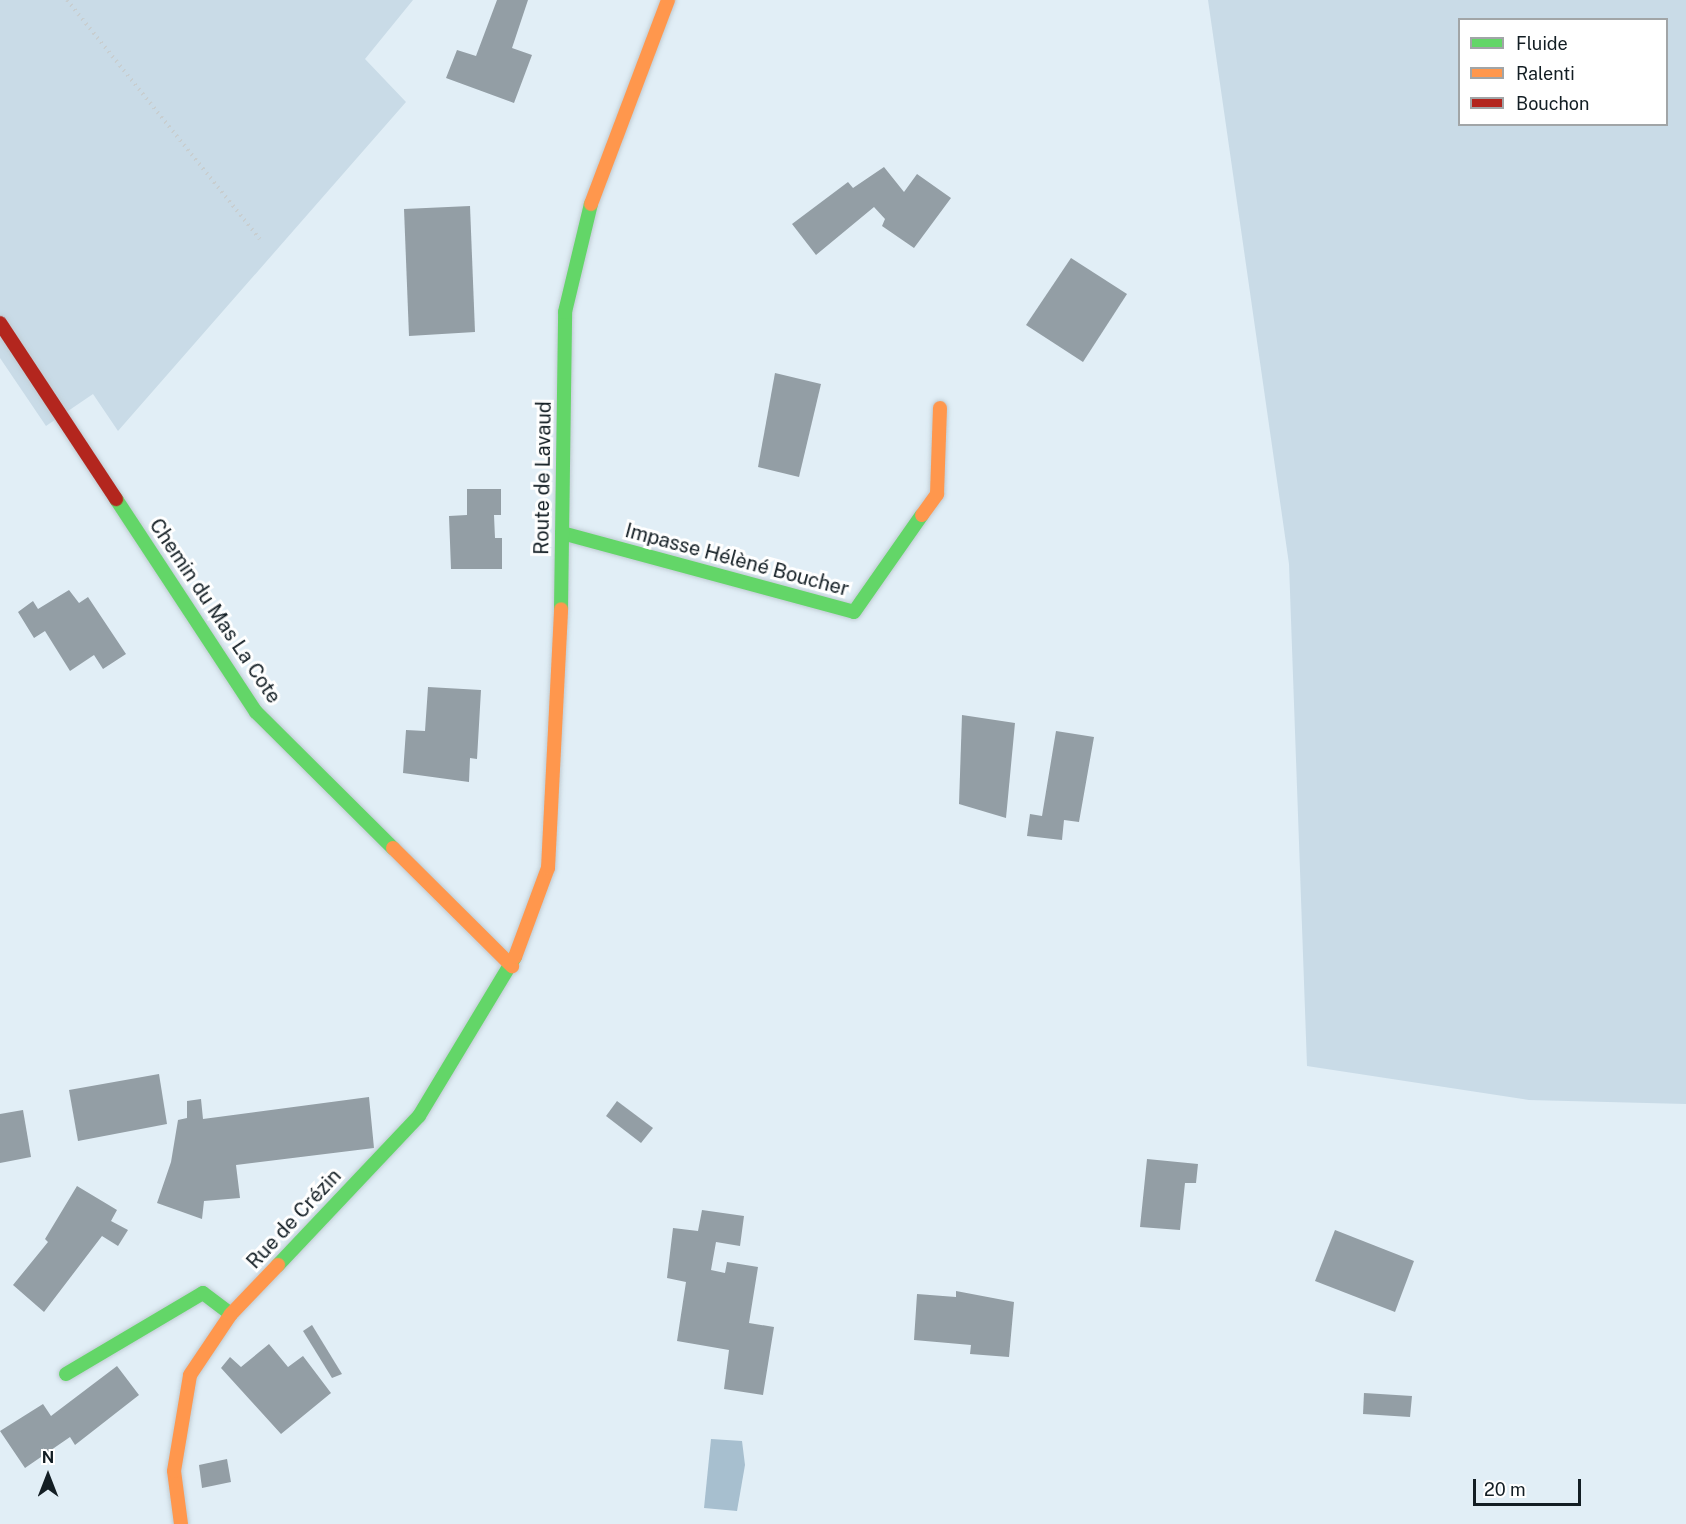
<!DOCTYPE html>
<meta charset="utf-8">
<style>
body{margin:0}
#map{position:relative;width:1686px;height:1524px;overflow:hidden;background:#e1eef6;font-family:"Public Sans",sans-serif}
div>[style]{position:absolute}
.green>*{inset:0;background:#c9dbe7}
.water>*{inset:0;background:#a7bfcf}
.building>*{inset:0;background:#939ea5}
.path>*{height:4px;margin-top:-2px;transform-origin:0;background:repeating-linear-gradient(90deg,#c8ced0 0 1.5px,transparent 0 6px)}
.roads{filter:drop-shadow(0 0 2px #bfcbd2) drop-shadow(0 0 2px #bfcbd2)}
.fast>*{height:14px;margin:-7px;padding:0 7px;transform-origin:7px;border-radius:7px;background:#63d668}
.slow>*{height:14px;margin:-7px;padding:0 7px;transform-origin:7px;border-radius:7px;background:#ff974d}
.jam>*{height:14px;margin:-7px;padding:0 7px;transform-origin:7px;border-radius:7px;background:#b3261e}
span{translate:-50% -50%;white-space:nowrap;text-align:center;line-height:1.15;-webkit-text-stroke:6px #fff;paint-order:stroke}
.street-label{font-size:20px;color:#131e24}
.legend{position:absolute;left:1458px;top:18px;width:210px;height:108px;box-sizing:border-box;background:#fff;border:2px solid #a1a5a7;margin:0;padding:8px 10px;list-style:none;font-size:18px;color:#131e24}
.legend li{display:flex;align-items:center;gap:12px;height:30px}
.legend b{width:30px;border:2px solid #a1a5a7}
.north{position:absolute;left:18px;top:1446px;width:60px;height:60px;-webkit-text-stroke:4px #fff;paint-order:stroke;rotate:0deg;font-size:16px;font-weight:700;line-height:24px;text-align:center;color:#131e24}
.north::after{content:'';display:block;margin:auto;width:21px;height:27px;background:#131e24;clip-path:polygon(50% 0,100% 100%,50% 72%,0 100%)}
.scale{position:absolute;left:1473px;top:1479px;width:108px;height:27px;box-sizing:border-box;border:3px solid #131e24;border-top:0;padding-left:8px;font-size:18px;line-height:21px;white-space:nowrap;color:#131e24;-webkit-text-stroke:4px #fff;paint-order:stroke}
</style>
<div id="map">
<div class="green">
<div style="clip-path:polygon(0 0,413px 0,365px 59px,406px 102px,118px 431px,93px 394px,46px 426px,0 358px)"></div>
<div style="clip-path:polygon(evenodd,1208px 0,1686px 0,1686px 1104px,1529px 1100px,1307px 1066px,1289px 564px,1208px 0,1460px 20px,1666px 20px,1666px 124px,1460px 124px,1460px 20px)"></div>
</div>
<div class="water">
<div style="clip-path:polygon(711px 1439px,742px 1441px,745px 1465px,737px 1511px,704px 1508px)"></div>
</div>
<div class="building">
<div style="clip-path:polygon(497px 0,528px 0,512px 48px,532px 55px,514px 103px,446px 78px,457px 50px,476px 56px)"></div>
<div style="clip-path:polygon(884px 167px,904px 192px,917px 174px,951px 198px,914px 248px,882px 226px,885px 219px,874px 207px,816px 255px,792px 224px,848px 182px,853px 188px)"></div>
<div style="clip-path:polygon(470px 206px,475px 332px,409px 336px,404px 209px)"></div>
<div style="clip-path:polygon(1071px 258px,1127px 294px,1083px 362px,1026px 325px)"></div>
<div style="clip-path:polygon(775px 373px,821px 384px,799px 477px,758px 467px)"></div>
<div style="clip-path:polygon(467px 489px,501px 489px,501px 515px,494px 515px,495px 538px,502px 538px,502px 569px,451px 569px,449px 516px,467px 515px)"></div>
<div style="clip-path:polygon(69px 590px,79px 603px,88px 597px,126px 654px,103px 669px,94px 655px,70px 671px,45px 631px,34px 638px,18px 612px,33px 601px,38px 609px)"></div>
<div style="clip-path:polygon(428px 687px,481px 690px,477px 759px,470px 758px,469px 782px,403px 773px,406px 730px,425px 731px)"></div>
<div style="clip-path:polygon(962px 715px,1015px 723px,1006px 818px,959px 804px)"></div>
<div style="clip-path:polygon(1056px 731px,1094px 737px,1079px 822px,1064px 820px,1062px 840px,1027px 836px,1030px 814px,1042px 816px)"></div>
<div style="clip-path:polygon(159px 1074px,167px 1124px,78px 1141px,69px 1090px)"></div>
<div style="clip-path:polygon(369px 1097px,374px 1148px,236px 1165px,240px 1198px,204px 1201px,202px 1219px,157px 1203px,171px 1162px,178px 1120px,187px 1118px,187px 1101px,201px 1099px,203px 1119px)"></div>
<div style="clip-path:polygon(617px 1101px,653px 1128px,641px 1143px,606px 1116px)"></div>
<div style="clip-path:polygon(23px 1110px,31px 1157px,0 1163px,0 1114px)"></div>
<div style="clip-path:polygon(1147px 1159px,1198px 1164px,1196px 1183px,1185px 1183px,1180px 1230px,1140px 1227px)"></div>
<div style="clip-path:polygon(77px 1186px,117px 1210px,111px 1221px,128px 1230px,118px 1246px,102px 1236px,44px 1312px,13px 1285px,48px 1242px,45px 1239px)"></div>
<div style="clip-path:polygon(702px 1210px,744px 1216px,740px 1246px,716px 1242px,711px 1270px,725px 1273px,727px 1262px,758px 1267px,749px 1323px,774px 1327px,763px 1395px,724px 1389px,729px 1350px,677px 1341px,686px 1282px,667px 1278px,673px 1228px,698px 1231px)"></div>
<div style="clip-path:polygon(1335px 1230px,1414px 1261px,1395px 1312px,1315px 1281px)"></div>
<div style="clip-path:polygon(956px 1291px,1014px 1302px,1009px 1357px,970px 1354px,971px 1345px,914px 1340px,917px 1294px,956px 1297px)"></div>
<div style="clip-path:polygon(312px 1325px,342px 1374px,332px 1378px,303px 1331px)"></div>
<div style="clip-path:polygon(269px 1344px,288px 1367px,303px 1356px,331px 1393px,281px 1434px,221px 1368px,230px 1357px,241px 1367px)"></div>
<div style="clip-path:polygon(117px 1366px,139px 1395px,75px 1445px,70px 1437px,25px 1468px,0 1431px,43px 1404px,51px 1416px)"></div>
<div style="clip-path:polygon(1364px 1393px,1412px 1396px,1410px 1417px,1363px 1414px)"></div>
<div style="clip-path:polygon(227px 1459px,231px 1482px,202px 1488px,199px 1465px)"></div>
</div>
<div class="path">
<div style="left:67px;top:0;width:307px;rotate:51.1deg"></div>
</div>
<div class="roads">
<div class="fast">
<div style="left:116px;top:499px;width:255px;rotate:56.7deg"></div>
<div style="left:256px;top:712px;width:193px;rotate:44.8deg"></div>
<div style="left:562px;top:533px;width:302px;rotate:15.1deg"></div>
<div style="left:854px;top:612px;width:118px;rotate:-55deg"></div>
<div style="left:561px;top:609px;width:297px;rotate:-89.2deg"></div>
<div style="left:565px;top:312px;width:111px;rotate:-76.5deg"></div>
<div style="left:278px;top:1265px;width:205px;rotate:-46.6deg"></div>
<div style="left:419px;top:1116px;width:186px;rotate:-58.9deg"></div>
<div style="left:66px;top:1374px;width:159px;rotate:-30.6deg"></div>
<div style="left:203px;top:1293px;width:35px;rotate:37deg"></div>
</div>
<div class="slow">
<div style="left:591px;top:204px;width:218px;rotate:-69.3deg"></div>
<div style="left:922px;top:515px;width:26px;rotate:-54deg"></div>
<div style="left:937px;top:494px;width:86px;rotate:-88deg"></div>
<div style="left:393px;top:848px;width:168px;rotate:44.8deg"></div>
<div style="left:515px;top:957px;width:95px;rotate:-69.7deg"></div>
<div style="left:548px;top:868px;width:259px;rotate:-87.1deg"></div>
<div style="left:181px;top:1524px;width:53px;rotate:-97.5deg"></div>
<div style="left:174px;top:1471px;width:97px;rotate:-80.5deg"></div>
<div style="left:190px;top:1375px;width:73px;rotate:-56.1deg"></div>
<div style="left:231px;top:1314px;width:68px;rotate:-46.2deg"></div>
</div>
<div class="jam">
<div style="left:0;top:323px;width:211px;rotate:56.6deg"></div>
</div>
</div>
<div class="street-label">
<span style="left:543px;top:478px;rotate:-89deg">Route de Lavaud</span>
<span style="left:737px;top:560px;rotate:15deg">Impasse Hélèné Boucher</span>
<span style="left:215px;top:611px;rotate:56deg">Chemin du Mas La Cote</span>
<span style="left:294px;top:1219px;rotate:-47deg">Rue de Crézin</span>
</div>
<ul class="legend">
<li><b style="height:8px;background:#63d668"></b>Fluide</li>
<li><b style="height:8px;background:#ff974d"></b>Ralenti</li>
<li><b style="height:8px;background:#b3261e"></b>Bouchon</li>
</ul>
<div class="north">N</div>
<div class="scale">20 m</div>
</div>
